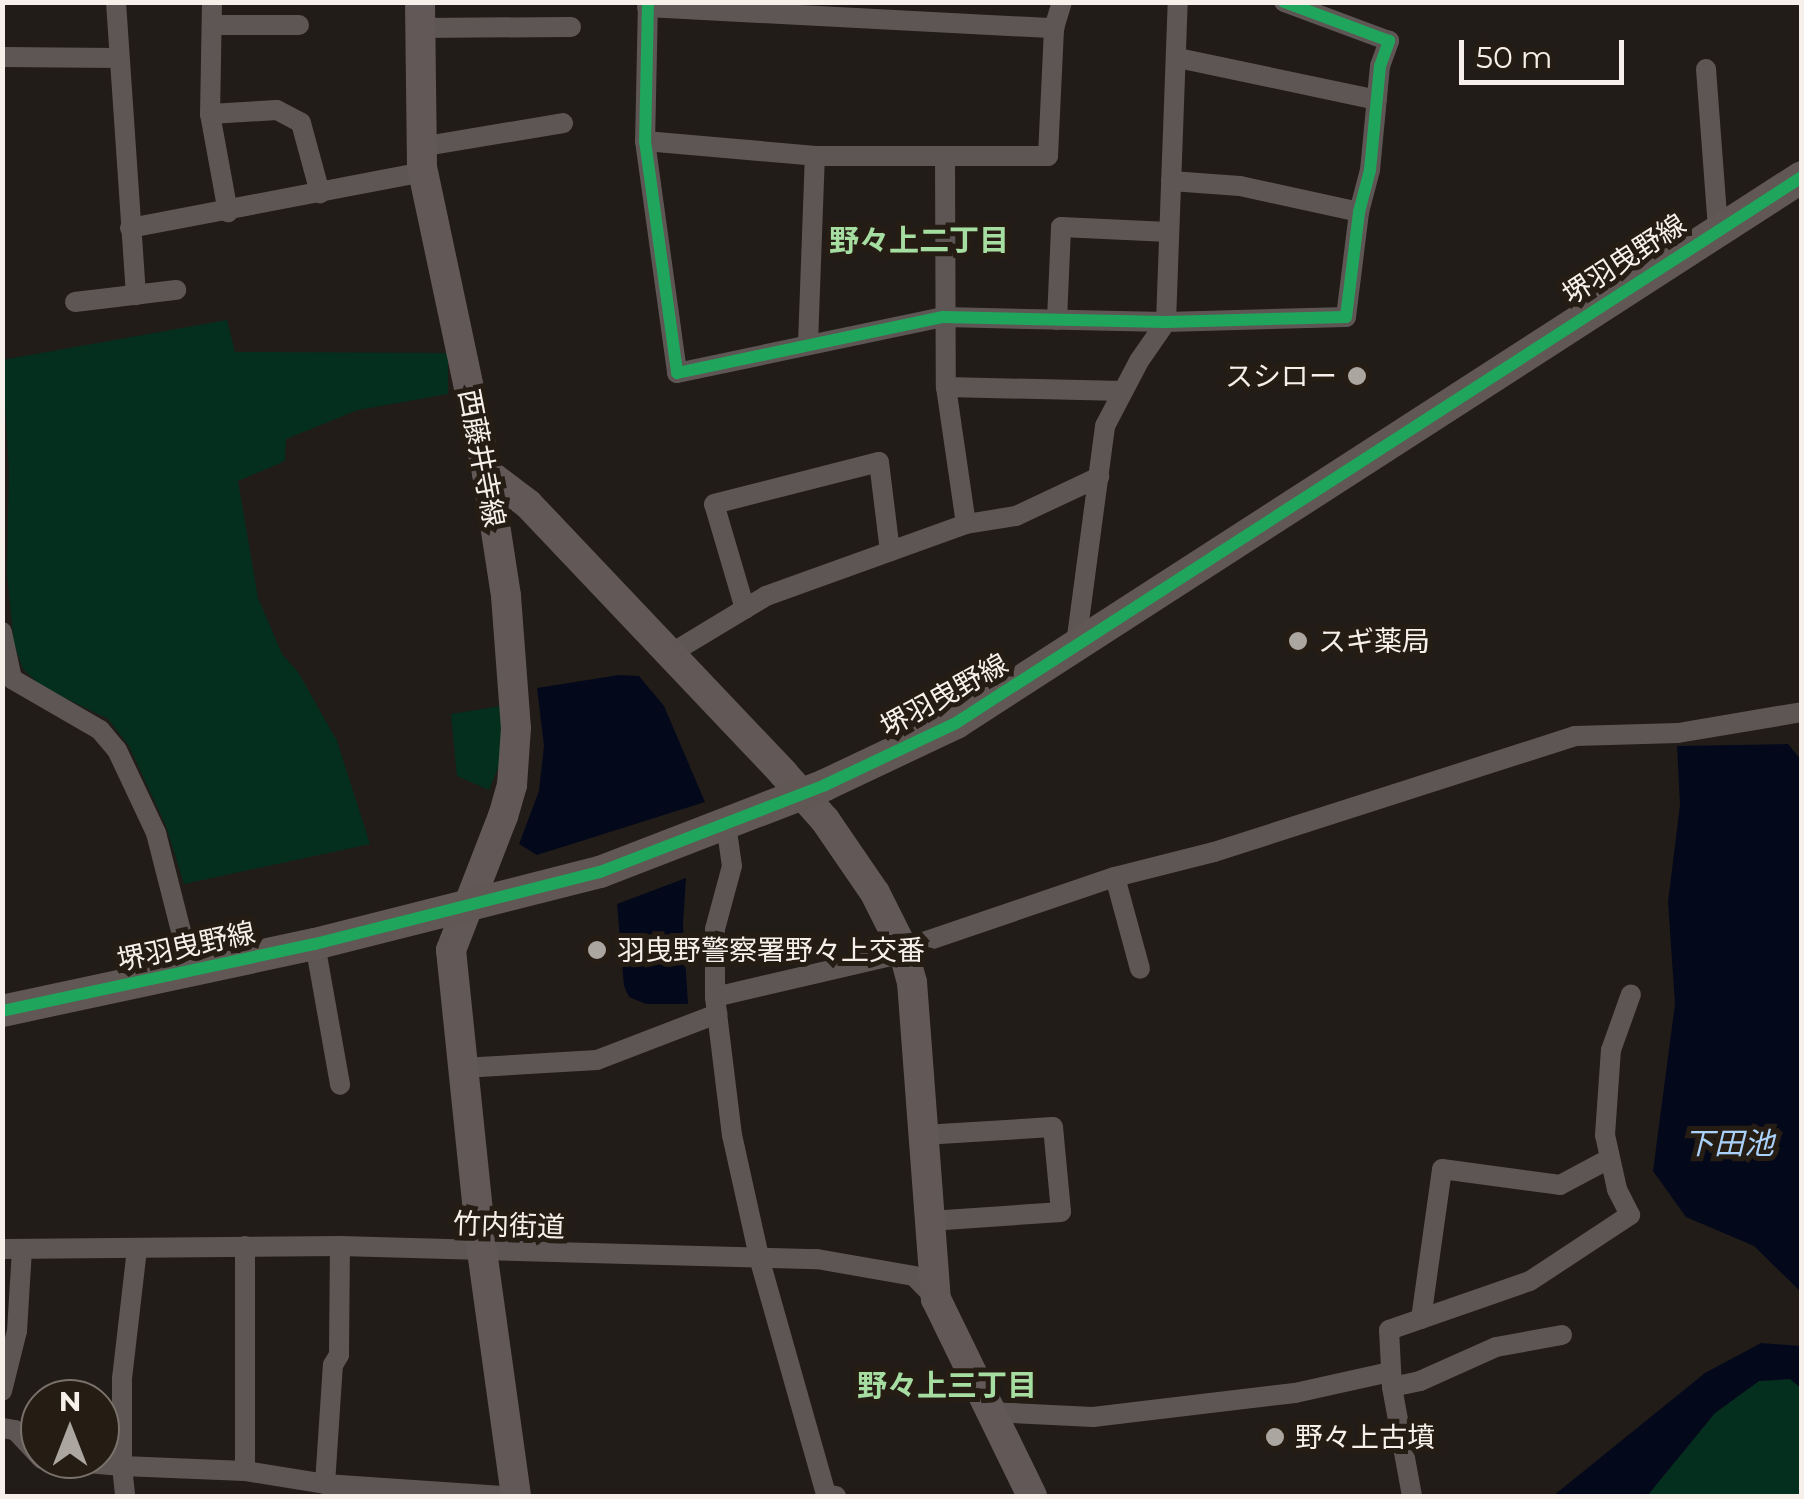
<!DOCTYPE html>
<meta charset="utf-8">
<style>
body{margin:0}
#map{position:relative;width:1804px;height:1499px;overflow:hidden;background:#211c18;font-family:Montserrat,"Noto Sans JP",sans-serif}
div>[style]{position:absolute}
.green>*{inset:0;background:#042f1f}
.water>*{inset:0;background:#03091b}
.street>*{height:20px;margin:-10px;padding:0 10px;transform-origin:10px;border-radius:10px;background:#5e5655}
.secondary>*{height:30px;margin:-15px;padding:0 15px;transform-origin:15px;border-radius:15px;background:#625858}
.primary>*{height:32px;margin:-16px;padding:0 16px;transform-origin:16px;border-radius:16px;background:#615754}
.cycleway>*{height:12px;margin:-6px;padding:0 6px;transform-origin:6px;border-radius:6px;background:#20a55d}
.dots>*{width:28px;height:28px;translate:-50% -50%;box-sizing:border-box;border:5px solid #251c14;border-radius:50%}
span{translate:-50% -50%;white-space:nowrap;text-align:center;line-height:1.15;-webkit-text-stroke:10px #251c14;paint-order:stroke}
.street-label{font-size:28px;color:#f7f0ea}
.poi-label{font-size:28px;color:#f7f0ea}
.right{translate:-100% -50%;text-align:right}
.left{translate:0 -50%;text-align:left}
.neighbourhood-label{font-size:30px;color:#a6dea2;font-weight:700}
.water-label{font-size:30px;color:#aad1f9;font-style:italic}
.frame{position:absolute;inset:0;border:5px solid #f7f0ea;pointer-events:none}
.north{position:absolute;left:20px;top:1379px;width:100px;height:100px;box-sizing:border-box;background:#251c14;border:2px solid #79716a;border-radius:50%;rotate:0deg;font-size:28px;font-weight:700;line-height:40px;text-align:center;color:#f7f0ea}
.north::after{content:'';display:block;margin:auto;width:35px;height:45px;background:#aca6a0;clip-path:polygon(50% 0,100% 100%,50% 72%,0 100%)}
.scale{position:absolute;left:1459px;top:40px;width:165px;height:45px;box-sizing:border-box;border:5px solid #f7f0ea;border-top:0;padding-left:12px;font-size:30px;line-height:35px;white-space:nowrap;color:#f7f0ea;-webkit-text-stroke:8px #251c14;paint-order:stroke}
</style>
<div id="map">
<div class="green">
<div style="clip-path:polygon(227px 320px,235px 352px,448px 353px,448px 394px,358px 410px,286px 439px,285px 461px,238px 481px,258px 598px,282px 654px,298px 672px,337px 741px,370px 844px,184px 884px,166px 826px,129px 746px,108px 719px,41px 686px,23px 669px,14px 644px,7px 573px,9px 470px,2px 360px)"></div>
<div style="clip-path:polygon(501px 706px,501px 760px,489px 790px,457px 776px,451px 714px)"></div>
<div style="clip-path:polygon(1790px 1379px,1801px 1388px,1801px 1496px,1647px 1496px,1715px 1413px,1759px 1381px)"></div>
</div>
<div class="water">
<div style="clip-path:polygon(619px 675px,639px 676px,664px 706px,705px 802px,537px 855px,519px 844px,539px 791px,544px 746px,537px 688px)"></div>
<div style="clip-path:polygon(1788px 744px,1802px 761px,1801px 1292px,1754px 1246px,1686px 1217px,1653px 1171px,1675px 1004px,1668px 902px,1680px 805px,1677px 746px)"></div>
<div style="clip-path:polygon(686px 878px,683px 925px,688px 1004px,646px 1004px,629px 997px,624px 986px,617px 904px)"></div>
<div style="clip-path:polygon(1761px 1343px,1801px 1346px,1801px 1388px,1790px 1379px,1759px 1381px,1715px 1413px,1647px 1496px,1553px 1496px,1705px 1373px)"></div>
</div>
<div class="street">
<div style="left:116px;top:2px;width:294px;rotate:86.1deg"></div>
<div style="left:212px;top:2px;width:112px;rotate:91deg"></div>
<div style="left:210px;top:114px;width:100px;rotate:79.6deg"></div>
<div style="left:648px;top:2px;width:139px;rotate:91.2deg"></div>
<div style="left:645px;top:141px;width:234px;rotate:82.1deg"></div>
<div style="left:677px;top:373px;width:272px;rotate:-11.9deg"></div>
<div style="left:943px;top:317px;width:223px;rotate:1.3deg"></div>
<div style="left:1166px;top:322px;width:180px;rotate:-1.6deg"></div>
<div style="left:1346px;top:317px;width:106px;rotate:-82.9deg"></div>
<div style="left:1359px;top:212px;width:43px;rotate:-75.3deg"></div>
<div style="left:1370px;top:170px;width:104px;rotate:-84.5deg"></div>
<div style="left:1380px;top:66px;width:27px;rotate:-70deg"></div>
<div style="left:1389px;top:41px;width:112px;rotate:-159.6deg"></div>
<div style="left:647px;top:7px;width:408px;rotate:3deg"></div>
<div style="left:212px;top:25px;width:87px"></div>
<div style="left:420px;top:28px;width:151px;rotate:-0.4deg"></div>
<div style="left:2px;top:57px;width:115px;rotate:0.5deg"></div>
<div style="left:1178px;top:58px;width:203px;rotate:11.9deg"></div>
<div style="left:1706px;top:69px;width:158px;rotate:85.7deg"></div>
<div style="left:210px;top:114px;width:67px;rotate:-3.4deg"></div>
<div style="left:277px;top:110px;width:27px;rotate:28deg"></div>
<div style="left:301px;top:123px;width:73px;rotate:74.8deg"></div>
<div style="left:645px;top:141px;width:171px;rotate:5deg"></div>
<div style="left:815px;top:156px;width:233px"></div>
<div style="left:1048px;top:156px;width:128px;rotate:-87.3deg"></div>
<div style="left:1054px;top:28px;width:27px;rotate:-73deg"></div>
<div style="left:420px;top:147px;width:145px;rotate:-9.5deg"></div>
<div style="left:945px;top:157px;width:230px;rotate:89.8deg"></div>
<div style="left:946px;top:387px;width:138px;rotate:81.7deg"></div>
<div style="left:966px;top:524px;width:51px;rotate:-9.1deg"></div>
<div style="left:1016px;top:516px;width:92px;rotate:-25.2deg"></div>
<div style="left:1171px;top:181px;width:69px;rotate:4.1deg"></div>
<div style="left:1240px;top:186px;width:122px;rotate:12.3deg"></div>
<div style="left:130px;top:228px;width:298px;rotate:-10.8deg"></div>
<div style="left:75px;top:302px;width:102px;rotate:-6.8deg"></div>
<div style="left:1057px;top:320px;width:93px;rotate:-87.5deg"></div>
<div style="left:1061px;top:227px;width:108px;rotate:2.7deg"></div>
<div style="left:808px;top:344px;width:188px;rotate:-87.9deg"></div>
<div style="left:946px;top:387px;width:177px;rotate:1.3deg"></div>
<div style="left:745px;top:609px;width:109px;rotate:-106.4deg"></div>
<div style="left:714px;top:504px;width:170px;rotate:-14.3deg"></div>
<div style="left:879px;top:462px;width:90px;rotate:83deg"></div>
<div style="left:2px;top:632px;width:48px;rotate:78deg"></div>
<div style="left:12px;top:679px;width:102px;rotate:30.1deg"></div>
<div style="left:100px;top:730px;width:26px;rotate:50deg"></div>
<div style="left:117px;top:750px;width:92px;rotate:64.8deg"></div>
<div style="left:156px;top:833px;width:141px;rotate:75.7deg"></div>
<div style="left:1076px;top:644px;width:220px;rotate:-82.4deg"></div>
<div style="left:1105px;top:426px;width:73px;rotate:-62.4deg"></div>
<div style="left:1139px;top:361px;width:47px;rotate:-55.3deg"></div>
<div style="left:1166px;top:322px;width:320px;rotate:-87.9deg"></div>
<div style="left:670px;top:654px;width:112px;rotate:-31.1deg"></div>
<div style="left:766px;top:596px;width:213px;rotate:-19.8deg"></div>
<div style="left:726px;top:824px;width:42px;rotate:81.9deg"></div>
<div style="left:732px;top:866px;width:65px;rotate:105.1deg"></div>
<div style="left:715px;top:929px;width:68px;rotate:90deg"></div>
<div style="left:715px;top:997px;width:139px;rotate:83deg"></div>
<div style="left:732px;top:1135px;width:129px;rotate:77.5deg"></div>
<div style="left:760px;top:1261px;width:243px;rotate:74.2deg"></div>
<div style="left:826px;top:1495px;width:10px;rotate:6deg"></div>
<div style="left:1115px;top:877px;width:95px;rotate:74.8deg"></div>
<div style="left:315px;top:944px;width:143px;rotate:79.9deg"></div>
<div style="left:903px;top:949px;width:224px;rotate:-18.8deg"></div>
<div style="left:1115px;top:877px;width:102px;rotate:-14.2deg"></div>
<div style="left:1214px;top:852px;width:379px;rotate:-17.8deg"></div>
<div style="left:1575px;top:736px;width:103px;rotate:-1.7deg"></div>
<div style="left:1678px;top:733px;width:126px;rotate:-9.6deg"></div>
<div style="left:715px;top:997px;width:194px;rotate:-13.1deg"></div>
<div style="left:462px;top:1068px;width:135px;rotate:-3.4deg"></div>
<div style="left:597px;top:1060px;width:129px;rotate:-21deg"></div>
<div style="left:923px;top:1135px;width:130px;rotate:-3.5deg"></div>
<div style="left:1053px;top:1127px;width:85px;rotate:84.6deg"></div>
<div style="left:1061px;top:1212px;width:131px;rotate:176.1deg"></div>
<div style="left:2px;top:1249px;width:338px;rotate:-0.5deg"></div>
<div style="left:340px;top:1246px;width:477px;rotate:1.6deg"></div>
<div style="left:817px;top:1259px;width:98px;rotate:9.9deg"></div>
<div style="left:914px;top:1276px;width:32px;rotate:46deg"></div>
<div style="left:137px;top:1249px;width:130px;rotate:96.6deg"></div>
<div style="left:122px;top:1378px;width:88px;rotate:90deg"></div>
<div style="left:122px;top:1466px;width:123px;rotate:2.3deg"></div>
<div style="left:245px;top:1471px;width:225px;rotate:-90deg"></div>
<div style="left:1421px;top:1319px;width:151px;rotate:-82deg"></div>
<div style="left:1442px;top:1169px;width:119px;rotate:7.7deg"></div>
<div style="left:1560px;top:1185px;width:55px;rotate:-28deg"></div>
<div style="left:1392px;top:1387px;width:29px;rotate:-12deg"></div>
<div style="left:1420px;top:1381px;width:83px;rotate:-24.1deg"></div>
<div style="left:1496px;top:1347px;width:67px;rotate:-10.3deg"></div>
<div style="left:2px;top:1391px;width:62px;rotate:-76deg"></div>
<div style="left:17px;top:1331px;width:82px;rotate:-86.5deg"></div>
<div style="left:991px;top:1412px;width:102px;rotate:2.8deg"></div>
<div style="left:1093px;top:1417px;width:203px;rotate:-6.8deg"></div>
<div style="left:1295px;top:1393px;width:97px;rotate:-12.5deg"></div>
<div style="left:2px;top:1428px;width:13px;rotate:9deg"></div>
<div style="left:15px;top:1430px;width:37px;rotate:47deg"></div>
<div style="left:42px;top:1459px;width:80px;rotate:5deg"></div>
<div style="left:122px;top:1466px;width:30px;rotate:84deg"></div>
<div style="left:245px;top:1471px;width:81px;rotate:9.2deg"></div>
<div style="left:325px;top:1484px;width:174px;rotate:3.9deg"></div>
<div style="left:325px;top:1484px;width:119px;rotate:-86.2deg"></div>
<div style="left:333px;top:1365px;width:12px;rotate:-59deg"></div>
<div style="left:339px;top:1355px;width:109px;rotate:-89.5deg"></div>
<div style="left:1412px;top:1496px;width:111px;rotate:-100.4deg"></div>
<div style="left:1392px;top:1387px;width:57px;rotate:-93deg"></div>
<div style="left:1389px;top:1330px;width:149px;rotate:-19.2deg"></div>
<div style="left:1530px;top:1281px;width:120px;rotate:-33.4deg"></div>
<div style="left:1630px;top:1215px;width:29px;rotate:-117deg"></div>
<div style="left:1617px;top:1189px;width:55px;rotate:-102.5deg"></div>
<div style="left:1605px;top:1135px;width:85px;rotate:-86deg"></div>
<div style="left:1611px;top:1050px;width:59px;rotate:-70.3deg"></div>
</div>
<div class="secondary">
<div style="left:420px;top:2px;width:165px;rotate:89.3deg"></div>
<div style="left:422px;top:167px;width:313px;rotate:78deg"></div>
<div style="left:487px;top:473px;width:124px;rotate:81.2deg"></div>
<div style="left:506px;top:596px;width:132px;rotate:85.7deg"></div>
<div style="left:516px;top:728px;width:57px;rotate:94deg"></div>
<div style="left:512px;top:785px;width:32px;rotate:106deg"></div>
<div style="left:503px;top:816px;width:144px;rotate:111.2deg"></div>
<div style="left:451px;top:950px;width:303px;rotate:84.1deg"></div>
<div style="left:482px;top:1251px;width:247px;rotate:82.1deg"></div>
<div style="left:487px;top:473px;width:51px;rotate:37.1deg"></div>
<div style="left:528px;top:504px;width:371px;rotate:46.5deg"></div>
<div style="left:783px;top:773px;width:63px;rotate:48.2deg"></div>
<div style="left:825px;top:820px;width:88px;rotate:55.6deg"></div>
<div style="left:875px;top:893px;width:63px;rotate:63.4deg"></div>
<div style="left:903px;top:949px;width:34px;rotate:75deg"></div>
<div style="left:912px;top:982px;width:318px;rotate:85.7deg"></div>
<div style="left:936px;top:1299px;width:219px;rotate:64deg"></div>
</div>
<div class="primary">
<div style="left:2px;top:1011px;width:320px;rotate:-12.1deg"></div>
<div style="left:315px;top:944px;width:294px;rotate:-14.2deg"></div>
<div style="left:600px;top:872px;width:241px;rotate:-21.1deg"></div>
<div style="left:825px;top:785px;width:145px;rotate:-25.3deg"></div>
<div style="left:956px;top:723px;width:1007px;rotate:-32.84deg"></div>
</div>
<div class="cycleway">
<div style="left:648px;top:2px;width:139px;rotate:91.2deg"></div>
<div style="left:645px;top:141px;width:234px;rotate:82.1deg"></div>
<div style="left:677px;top:373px;width:272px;rotate:-11.9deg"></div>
<div style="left:943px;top:317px;width:223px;rotate:1.3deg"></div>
<div style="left:1166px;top:322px;width:180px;rotate:-1.6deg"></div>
<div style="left:1346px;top:317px;width:106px;rotate:-82.9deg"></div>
<div style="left:1359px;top:212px;width:43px;rotate:-75.3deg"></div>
<div style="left:1370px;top:170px;width:104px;rotate:-84.5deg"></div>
<div style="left:1380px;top:66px;width:27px;rotate:-70deg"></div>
<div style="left:1389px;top:41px;width:112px;rotate:-159.6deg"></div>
<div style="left:2px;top:1011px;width:320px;rotate:-12.1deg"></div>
<div style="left:315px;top:944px;width:294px;rotate:-14.2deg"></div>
<div style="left:600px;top:872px;width:241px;rotate:-21.1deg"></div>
<div style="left:825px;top:785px;width:145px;rotate:-25.3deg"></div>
<div style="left:956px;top:723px;width:1007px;rotate:-32.84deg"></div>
</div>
<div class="dots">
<div style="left:1357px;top:376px;background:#aca6a0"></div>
<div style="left:1298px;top:641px;background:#aca6a0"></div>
<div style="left:597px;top:950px;background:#aca6a0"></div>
<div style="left:1275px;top:1437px;background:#aca6a0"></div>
</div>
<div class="street-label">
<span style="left:1624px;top:259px;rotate:-33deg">堺羽曳野線</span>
<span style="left:482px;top:458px;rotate:79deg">西藤井寺線</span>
<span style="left:944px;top:695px;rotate:-29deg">堺羽曳野線</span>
<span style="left:186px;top:946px;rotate:-12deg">堺羽曳野線</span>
<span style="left:509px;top:1225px;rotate:2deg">竹内街道</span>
</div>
<div class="poi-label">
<span class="right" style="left:1337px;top:376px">スシロー</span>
<span class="left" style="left:1318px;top:641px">スギ薬局</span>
<span class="left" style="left:617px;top:950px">羽曳野警察署野々上交番</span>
<span class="left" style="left:1295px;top:1437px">野々上古墳</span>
</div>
<div class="neighbourhood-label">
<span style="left:919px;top:241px">野々上二丁目</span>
<span style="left:947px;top:1386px">野々上三丁目</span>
</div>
<div class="water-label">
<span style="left:1729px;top:1144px">下田池</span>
</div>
<div class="frame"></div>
<div class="north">N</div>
<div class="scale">50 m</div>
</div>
